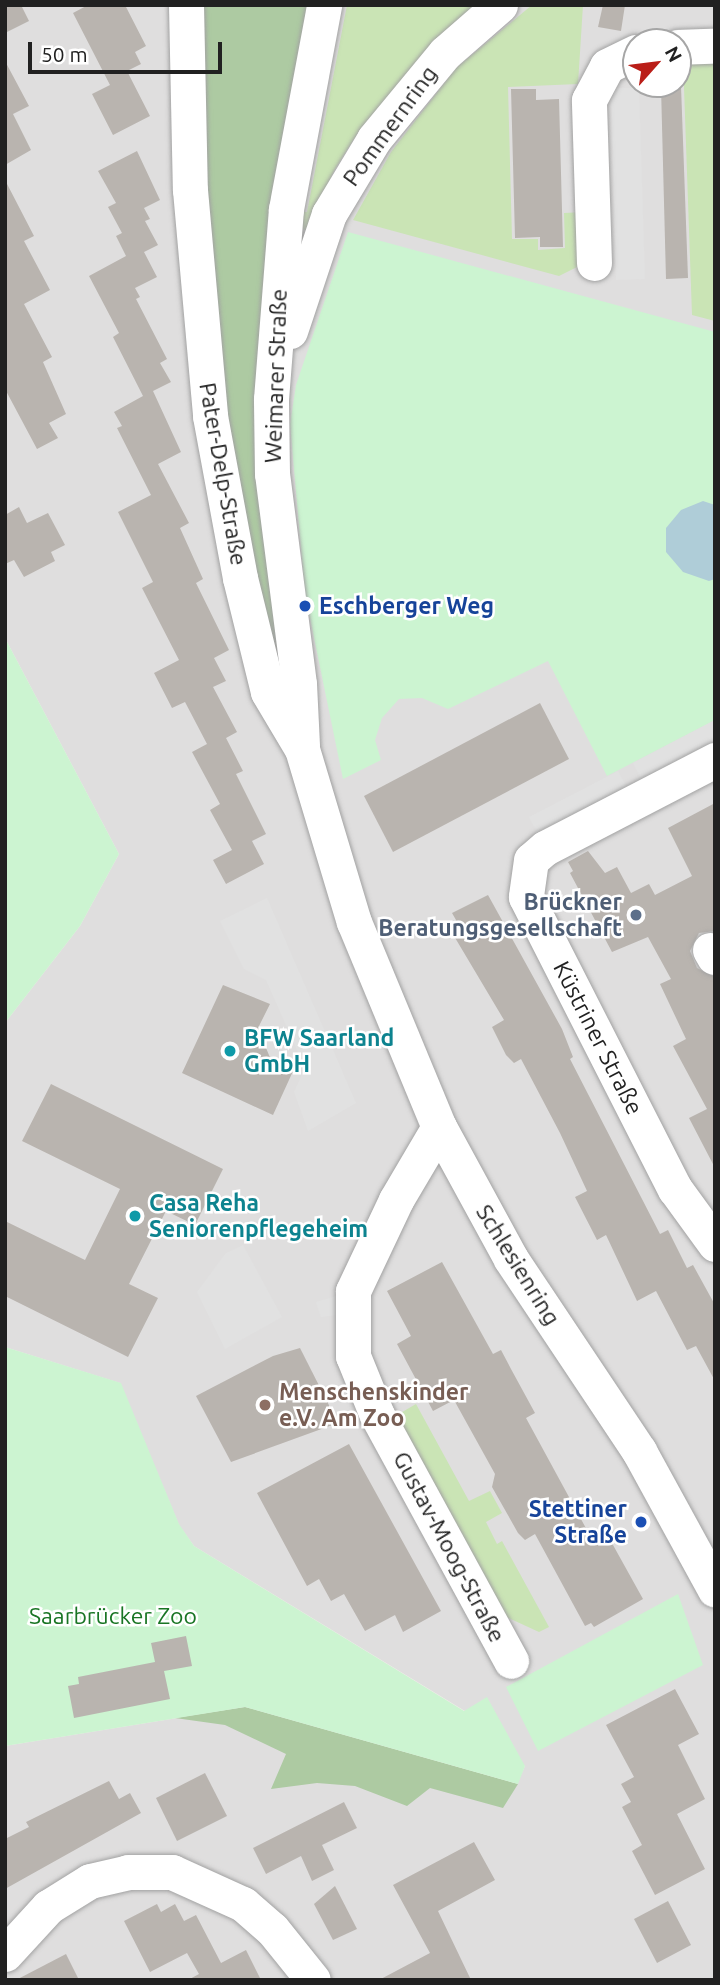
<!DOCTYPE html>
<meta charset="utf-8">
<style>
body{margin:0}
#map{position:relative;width:720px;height:1985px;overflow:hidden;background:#f0eee9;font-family:Ubuntu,sans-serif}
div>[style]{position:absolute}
.residential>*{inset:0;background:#dfdede}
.grass>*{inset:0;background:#cae4b5}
.forest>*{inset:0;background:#adcaa2}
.park>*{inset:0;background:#ccf4d1}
.parking>*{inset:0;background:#e1e1e1}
.water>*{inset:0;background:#afcdd8}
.building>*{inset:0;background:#b9b4af}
.roads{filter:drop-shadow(0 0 2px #a2a2a2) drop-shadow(0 0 2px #a2a2a2)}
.minor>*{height:35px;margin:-17.5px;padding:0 17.5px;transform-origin:17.5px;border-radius:17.5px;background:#fff}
.dots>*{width:19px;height:19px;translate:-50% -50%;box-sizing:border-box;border:4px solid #fff;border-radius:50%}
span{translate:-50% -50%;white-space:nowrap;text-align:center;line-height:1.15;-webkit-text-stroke:5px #fff;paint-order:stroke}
.street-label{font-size:23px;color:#212121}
.transit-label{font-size:23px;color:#164399;font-weight:700}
.left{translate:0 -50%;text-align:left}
.right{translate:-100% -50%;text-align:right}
.service-label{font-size:23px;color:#4e5e75;font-weight:700}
.culture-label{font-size:23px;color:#0d838f;font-weight:700}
.education-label{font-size:23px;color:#785e54;font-weight:700}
.park-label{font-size:23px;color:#197524}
.frame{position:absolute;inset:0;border:7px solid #212121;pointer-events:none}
.north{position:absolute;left:622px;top:28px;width:70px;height:70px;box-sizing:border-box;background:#fff;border:2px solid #a6a6a6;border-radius:50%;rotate:62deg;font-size:19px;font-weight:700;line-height:28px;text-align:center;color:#212121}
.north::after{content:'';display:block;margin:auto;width:24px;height:32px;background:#ba1e18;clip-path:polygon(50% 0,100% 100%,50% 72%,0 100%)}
.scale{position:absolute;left:28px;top:42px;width:194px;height:32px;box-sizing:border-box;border:4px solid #212121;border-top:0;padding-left:9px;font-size:21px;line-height:24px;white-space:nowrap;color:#212121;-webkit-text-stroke:5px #fff;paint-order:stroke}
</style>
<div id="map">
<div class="residential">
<div style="clip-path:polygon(evenodd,5px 5px,715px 5px,715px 1980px,5px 1980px,5px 1746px,245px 1707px,517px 1784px,525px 1766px,465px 1711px,194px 1546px,179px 1525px,120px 1383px,5px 1347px,5px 1023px,80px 926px,119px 854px,5px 638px,5px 5px,636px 42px,678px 42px,678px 84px,636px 84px,636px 42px)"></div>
</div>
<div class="grass">
<div style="clip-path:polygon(347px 5px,476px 5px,361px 128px,335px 169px,306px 230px,299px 228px,301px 212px,307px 212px)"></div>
<div style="clip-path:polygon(532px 5px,583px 5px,578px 84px,508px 87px,512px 239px,538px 239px,538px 250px,565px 248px,564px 213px,585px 212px,587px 262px,559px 276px,353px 220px,391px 152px,456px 68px)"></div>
<div style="clip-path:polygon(715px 58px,715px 321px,692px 315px,683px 59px)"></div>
<div style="clip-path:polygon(416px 1404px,469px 1501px,490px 1491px,502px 1513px,486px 1522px,497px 1544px,502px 1541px,549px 1627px,539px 1632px,504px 1616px,397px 1415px)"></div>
</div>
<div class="forest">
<div style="clip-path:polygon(201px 5px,307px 5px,272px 206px,286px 688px,279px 689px,223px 416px,204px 189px)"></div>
<div style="clip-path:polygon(245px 1707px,518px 1784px,503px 1808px,430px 1788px,407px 1806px,355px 1786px,317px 1783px,271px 1789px,286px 1754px,225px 1725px,175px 1718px)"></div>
</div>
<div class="park">
<div style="clip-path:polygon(348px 232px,715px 332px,715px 720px,607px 776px,548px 661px,448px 709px,422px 698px,399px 699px,382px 718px,375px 740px,381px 760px,343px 779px,305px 594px,290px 424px,296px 385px)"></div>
<div style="clip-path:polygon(5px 638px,119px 854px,80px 926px,5px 1023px)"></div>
<div style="clip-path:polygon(5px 1347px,121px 1383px,179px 1524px,194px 1546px,464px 1711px,487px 1697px,525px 1766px,518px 1784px,245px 1707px,5px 1746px)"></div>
<div style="clip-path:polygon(678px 1594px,703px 1665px,538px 1751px,506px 1687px)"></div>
</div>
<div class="parking">
<div style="clip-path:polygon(611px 88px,639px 88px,645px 279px,616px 280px)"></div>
<div style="clip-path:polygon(715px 720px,715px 760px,649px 794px,633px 763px)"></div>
<div style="clip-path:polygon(618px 771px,634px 801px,545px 848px,529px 817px)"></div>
<div style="clip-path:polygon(267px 898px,356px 1103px,308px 1131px,294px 1092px,305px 1068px,266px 980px,244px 969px,220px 921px)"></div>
<div style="clip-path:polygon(243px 1245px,282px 1317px,225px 1349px,197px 1292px,226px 1253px)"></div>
<div style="clip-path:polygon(353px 1291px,351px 1313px,321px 1317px,316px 1302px)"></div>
</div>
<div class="water">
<div style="clip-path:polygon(703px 501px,715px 505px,715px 579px,709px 581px,683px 572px,666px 552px,666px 528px,681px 510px)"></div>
</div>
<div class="building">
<div style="clip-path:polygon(5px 5px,21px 5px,29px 21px,5px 33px)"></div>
<div style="clip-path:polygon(88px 5px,125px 5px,146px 46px,135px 52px,141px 64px,127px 71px,150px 116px,113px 135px,92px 94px,110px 85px,73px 13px)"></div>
<div style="clip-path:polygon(603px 5px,625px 5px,621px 31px,598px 27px)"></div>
<div style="clip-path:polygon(5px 61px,29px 106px,13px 114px,31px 150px,5px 165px)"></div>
<div style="clip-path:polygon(681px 86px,688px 278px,666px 279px,661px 87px)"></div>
<div style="clip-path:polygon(511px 89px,536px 89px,536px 100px,559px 99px,563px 247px,540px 247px,540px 237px,515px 238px)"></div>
<div style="clip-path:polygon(137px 151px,160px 200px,144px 208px,150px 219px,145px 221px,158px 245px,144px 252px,157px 277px,135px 288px,140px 297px,136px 299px,167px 359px,160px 363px,171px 382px,153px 391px,181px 452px,158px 464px,189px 523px,180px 528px,203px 579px,196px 583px,229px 650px,214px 658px,226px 681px,213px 687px,237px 732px,226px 738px,243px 771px,236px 774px,266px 834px,252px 841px,264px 864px,226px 884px,213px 860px,232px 850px,210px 810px,220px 804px,192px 752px,207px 744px,185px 702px,172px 708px,154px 673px,179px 660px,142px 588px,153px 582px,118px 512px,151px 495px,117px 428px,122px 426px,114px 412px,143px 396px,113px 337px,119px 333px,89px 276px,126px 256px,116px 236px,122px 233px,108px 207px,116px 203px,98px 171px)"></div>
<div style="clip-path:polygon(5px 180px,34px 236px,24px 241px,50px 290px,24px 304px,52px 357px,43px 362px,66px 414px,49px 423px,58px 438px,37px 449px,5px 389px)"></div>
<div style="clip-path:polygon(19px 507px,27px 523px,48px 513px,65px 545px,51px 552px,55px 561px,24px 577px,14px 560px,5px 564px,5px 515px)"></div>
<div style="clip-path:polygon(540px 703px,569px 759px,393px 852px,364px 796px)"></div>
<div style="clip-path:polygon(715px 803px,715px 931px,699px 933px,690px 951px,697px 968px,715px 977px,715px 1168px,689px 1118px,707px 1109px,673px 1046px,686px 1039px,660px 984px,671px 979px,648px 937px,612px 952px,570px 873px,573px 871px,568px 862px,588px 851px,605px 873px,617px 867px,631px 893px,649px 884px,655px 895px,692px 876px,668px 828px)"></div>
<div style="clip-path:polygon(488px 895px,562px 1029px,573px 1057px,570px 1059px,660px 1234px,668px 1230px,687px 1268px,693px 1265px,715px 1305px,715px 1381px,696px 1346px,687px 1350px,656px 1291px,637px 1301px,606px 1235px,597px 1240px,575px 1197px,587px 1191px,560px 1133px,521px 1059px,514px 1063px,506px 1055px,492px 1027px,504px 1020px,451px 931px,456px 920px,452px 913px)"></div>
<div style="clip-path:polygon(223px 985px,270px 1004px,258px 1028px,264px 1043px,271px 1060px,294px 1069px,273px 1115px,182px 1073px)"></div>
<div style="clip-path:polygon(51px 1084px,223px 1169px,195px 1225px,166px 1211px,129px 1284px,158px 1298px,128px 1357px,5px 1296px,5px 1221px,85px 1260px,120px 1189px,22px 1141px)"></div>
<div style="clip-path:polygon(442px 1262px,493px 1354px,501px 1350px,511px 1369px,535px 1413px,526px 1418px,594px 1543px,608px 1536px,643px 1599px,594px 1627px,591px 1623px,585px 1626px,535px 1534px,525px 1540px,518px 1533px,492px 1487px,495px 1474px,454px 1400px,433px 1411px,397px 1344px,411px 1336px,387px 1291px)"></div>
<div style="clip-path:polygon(300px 1348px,338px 1423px,231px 1462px,196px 1396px,273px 1356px)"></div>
<div style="clip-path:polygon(349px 1444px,441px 1611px,403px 1632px,395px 1615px,365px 1631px,344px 1594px,331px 1601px,319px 1579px,307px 1586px,257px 1493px)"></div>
<div style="clip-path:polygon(186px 1636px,192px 1666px,164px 1671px,170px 1699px,74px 1718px,68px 1686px,79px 1684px,78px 1677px,155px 1662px,151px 1643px)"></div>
<div style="clip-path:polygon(675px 1689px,699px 1734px,678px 1745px,705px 1799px,677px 1814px,705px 1869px,655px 1895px,632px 1851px,642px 1845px,622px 1807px,631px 1802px,621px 1784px,634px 1777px,606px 1725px)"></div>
<div style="clip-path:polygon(205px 1773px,227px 1816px,177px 1841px,156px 1798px)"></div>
<div style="clip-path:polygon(109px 1781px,119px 1799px,130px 1793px,141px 1813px,5px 1889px,5px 1839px,29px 1827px,26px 1822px)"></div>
<div style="clip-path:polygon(344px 1802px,357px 1828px,322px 1845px,334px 1870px,312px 1881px,301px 1856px,266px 1874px,253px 1848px)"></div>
<div style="clip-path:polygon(474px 1842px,495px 1880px,438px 1911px,471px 1980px,379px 1980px,430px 1953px,393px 1885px)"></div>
<div style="clip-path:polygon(335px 1886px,357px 1929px,333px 1940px,314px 1904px)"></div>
<div style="clip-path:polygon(668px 1901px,691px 1945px,657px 1963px,634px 1919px)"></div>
<div style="clip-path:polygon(157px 1904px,161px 1912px,175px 1904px,184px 1921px,196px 1915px,221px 1963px,246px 1950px,261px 1980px,188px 1980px,199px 1974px,187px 1953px,150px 1972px,124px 1921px)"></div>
<div style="clip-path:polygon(66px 1954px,79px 1980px,16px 1980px)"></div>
</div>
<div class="roads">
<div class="minor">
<div style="left:186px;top:5px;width:185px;rotate:88.8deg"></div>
<div style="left:190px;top:190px;width:227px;rotate:84.9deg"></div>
<div style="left:210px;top:416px;width:165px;rotate:79.5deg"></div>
<div style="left:240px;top:578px;width:117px;rotate:76.2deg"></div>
<div style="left:268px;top:692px;width:66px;rotate:59.2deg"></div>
<div style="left:302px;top:749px;width:181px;rotate:73.3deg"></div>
<div style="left:354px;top:922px;width:222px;rotate:67.5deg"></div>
<div style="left:439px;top:1127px;width:150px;rotate:61.4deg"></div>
<div style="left:511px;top:1259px;width:231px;rotate:56.3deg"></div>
<div style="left:639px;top:1451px;width:158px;rotate:61.3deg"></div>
<div style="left:678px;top:47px;width:37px;rotate:-2deg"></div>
<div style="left:594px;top:263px;width:163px;rotate:-91.8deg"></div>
<div style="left:589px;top:100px;width:38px;rotate:-62deg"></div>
<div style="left:607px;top:66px;width:32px;rotate:-26deg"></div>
<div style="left:290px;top:331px;width:123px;rotate:-71.6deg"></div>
<div style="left:329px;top:214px;width:87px;rotate:-59deg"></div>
<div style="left:374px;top:139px;width:112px;rotate:-50.5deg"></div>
<div style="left:445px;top:53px;width:73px;rotate:-41.1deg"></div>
<div style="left:302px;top:745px;width:61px;rotate:-92.8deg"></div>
<div style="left:299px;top:684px;width:212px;rotate:-97.3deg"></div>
<div style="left:272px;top:474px;width:75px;rotate:-90.8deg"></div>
<div style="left:271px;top:399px;width:191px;rotate:-85.5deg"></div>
<div style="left:286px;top:209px;width:208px;rotate:-79.4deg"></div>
<div style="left:715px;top:760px;width:191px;rotate:152.6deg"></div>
<div style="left:545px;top:848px;width:18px;rotate:139deg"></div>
<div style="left:531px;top:860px;width:37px;rotate:98deg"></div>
<div style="left:526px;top:897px;width:328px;rotate:63deg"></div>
<div style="left:675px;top:1189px;width:68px;rotate:54deg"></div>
<div style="left:710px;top:950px;width:8px;rotate:60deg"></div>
<div style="left:439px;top:1127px;width:85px;rotate:120.5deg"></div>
<div style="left:396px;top:1200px;width:101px;rotate:115.3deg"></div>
<div style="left:353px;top:1291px;width:65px;rotate:90deg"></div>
<div style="left:353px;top:1356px;width:64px;rotate:67.9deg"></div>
<div style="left:377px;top:1415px;width:280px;rotate:61.4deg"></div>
<div style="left:5px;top:1954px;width:64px;rotate:-47.5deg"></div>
<div style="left:48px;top:1907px;width:49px;rotate:-31.8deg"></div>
<div style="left:90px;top:1881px;width:39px;rotate:-13deg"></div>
<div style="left:128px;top:1872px;width:44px"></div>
<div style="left:172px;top:1872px;width:78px;rotate:24.3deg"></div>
<div style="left:243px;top:1904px;width:38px;rotate:41deg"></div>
<div style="left:272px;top:1929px;width:65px;rotate:51.2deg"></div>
</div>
</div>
<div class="dots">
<div style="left:305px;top:606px;background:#1a4fb4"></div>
<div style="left:636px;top:915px;background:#5c6f8a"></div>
<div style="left:230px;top:1051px;background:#0f9aa8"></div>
<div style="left:135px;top:1216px;background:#0f9aa8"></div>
<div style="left:265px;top:1405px;background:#8d6e63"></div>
<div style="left:641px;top:1522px;background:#1a4fb4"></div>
</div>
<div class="street-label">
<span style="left:390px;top:126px;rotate:-54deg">Pommernring</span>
<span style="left:276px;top:376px;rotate:-88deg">Weimarer Straße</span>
<span style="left:223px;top:474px;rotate:80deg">Pater-Delp-Straße</span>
<span style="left:598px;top:1038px;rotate:63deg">Küstriner Straße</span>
<span style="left:518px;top:1265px;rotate:58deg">Schlesienring</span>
<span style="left:449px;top:1547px;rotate:62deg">Gustav-Moog-Straße</span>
</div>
<div class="transit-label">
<span class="left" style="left:319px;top:606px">Eschberger Weg</span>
<span class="right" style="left:627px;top:1522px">Stettiner<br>Straße</span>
</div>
<div class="service-label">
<span class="right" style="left:622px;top:915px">Brückner<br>Beratungsgesellschaft</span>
</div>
<div class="culture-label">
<span class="left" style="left:244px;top:1051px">BFW Saarland<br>GmbH</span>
<span class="left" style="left:149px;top:1216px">Casa Reha<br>Seniorenpflegeheim</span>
</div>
<div class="education-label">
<span class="left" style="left:279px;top:1405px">Menschenskinder<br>e.V. Am Zoo</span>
</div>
<div class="park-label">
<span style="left:113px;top:1616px">Saarbrücker Zoo</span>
</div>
<div class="frame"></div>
<div class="north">N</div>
<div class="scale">50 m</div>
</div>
